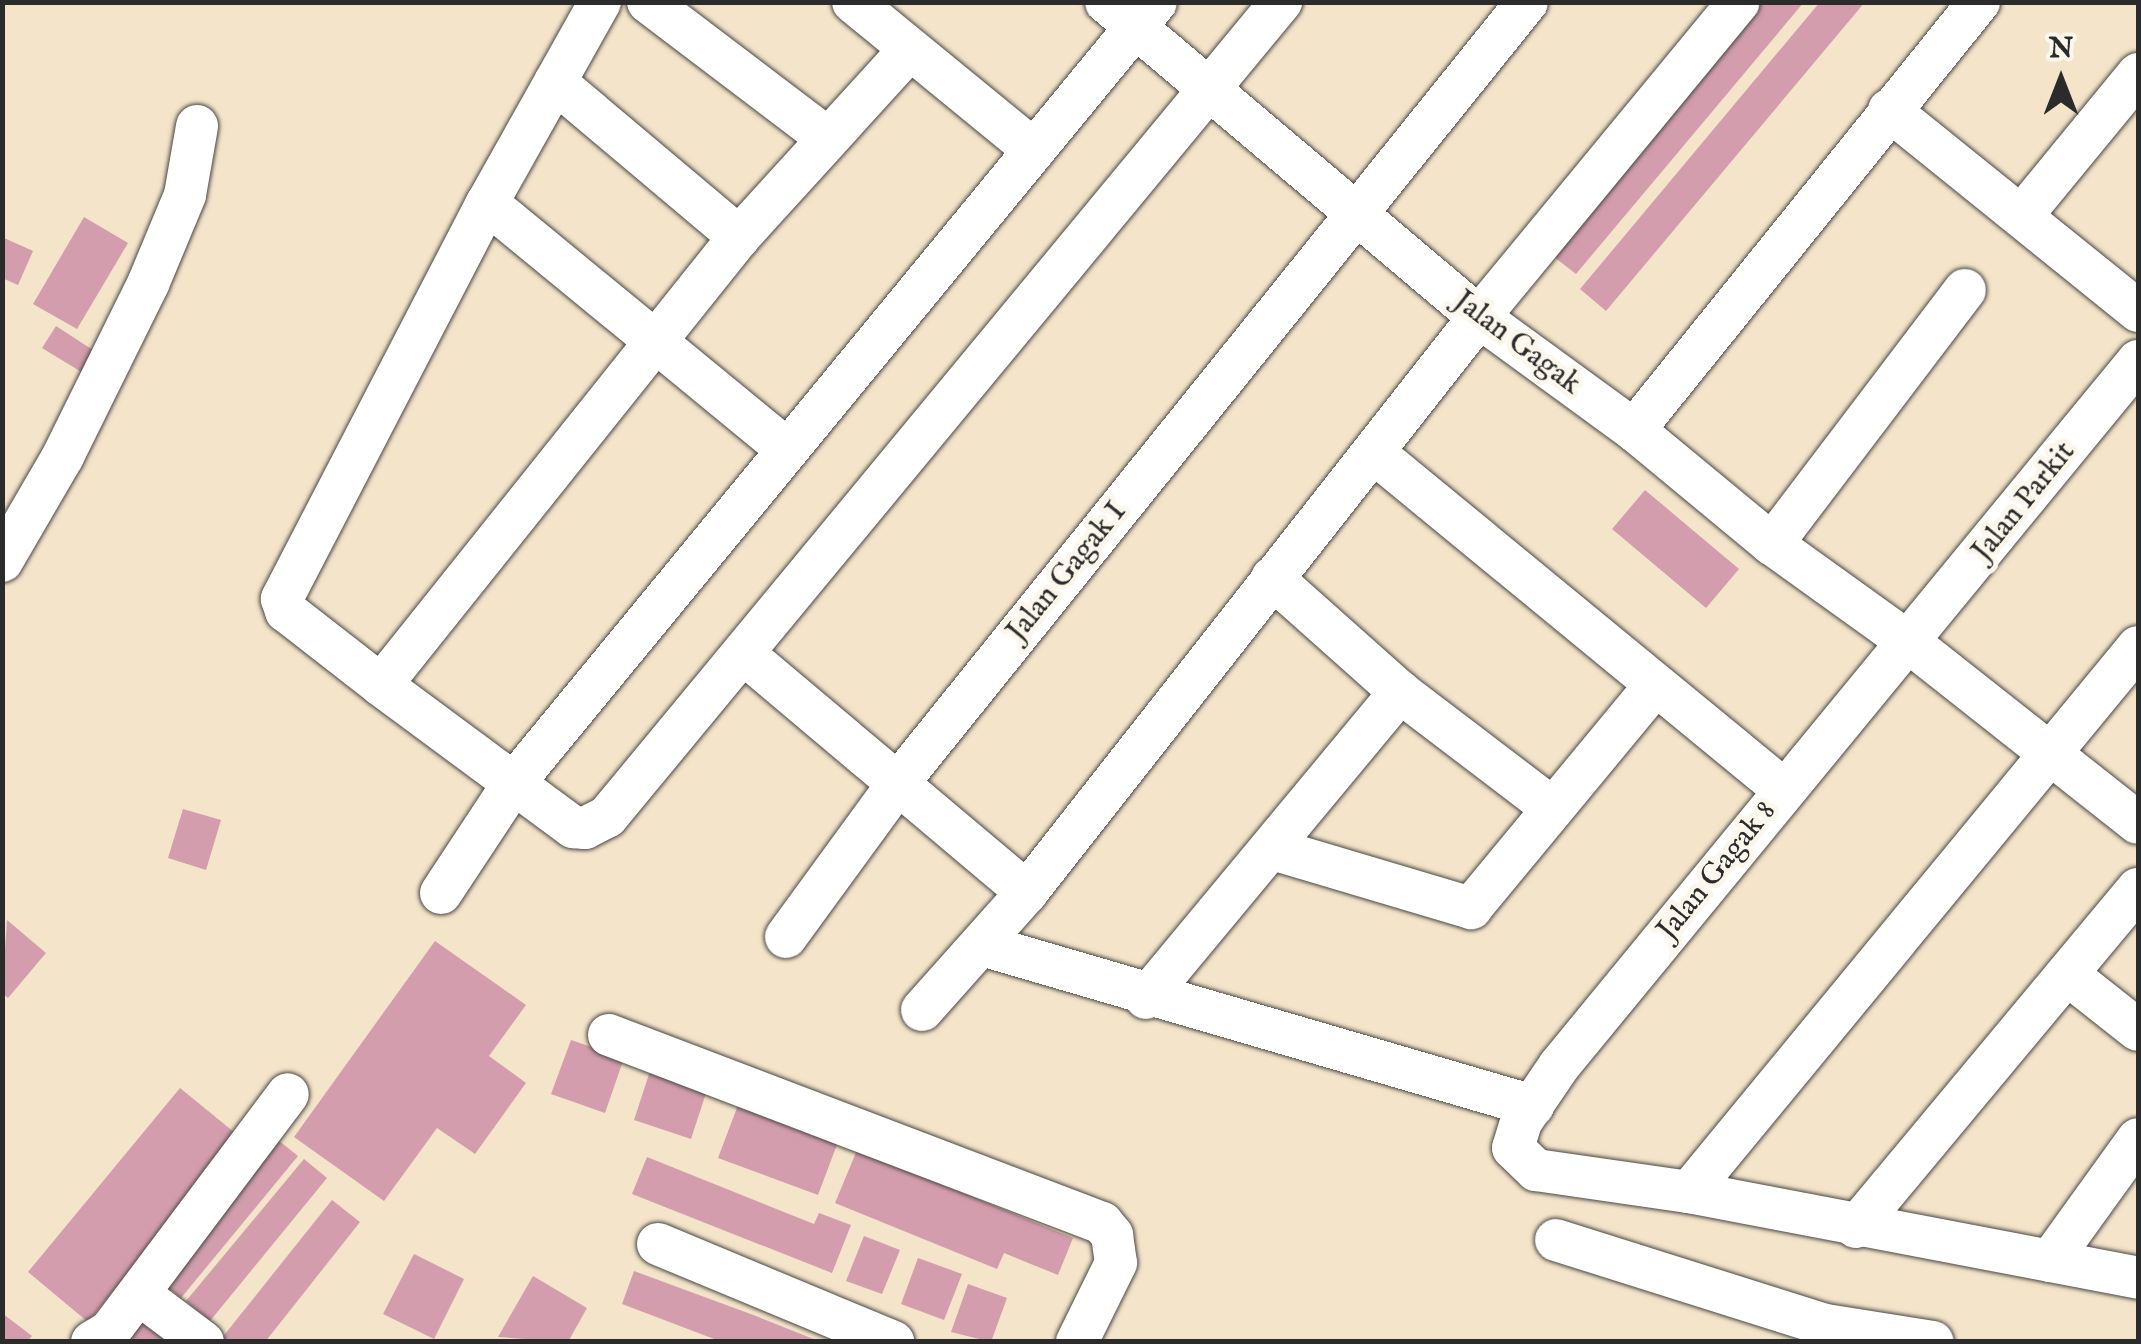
<!DOCTYPE html>
<style>
body{margin:0}
#map{position:relative;width:2141px;height:1344px;overflow:hidden;background:#f4e4ca;font-family:"IM FELL English",serif}
div>[style]{position:absolute}
.building>*{inset:0;background:#d49dad}
.roads{filter:drop-shadow(0 0 2px #494743) drop-shadow(0 0 2px #494743)}
.minor>*{height:42px;margin:-21px;padding:0 21px;transform-origin:21px;border-radius:21px;background:#fff}
span{translate:-50% -50%;white-space:nowrap;text-align:center;line-height:1.15;-webkit-text-stroke:10px #fbf7ec;paint-order:stroke}
.street-label{font-size:30px;color:#2b2b2b}
.frame{position:absolute;inset:0;border:5px solid #2b2b2b;pointer-events:none}
.north{position:absolute;left:2011px;top:30px;width:100px;height:100px;-webkit-text-stroke:8px #fbf7ec;paint-order:stroke;rotate:0deg;font-size:28px;font-weight:700;line-height:40px;text-align:center;color:#2b2b2b}
.north::after{content:'';display:block;margin:auto;width:35px;height:45px;background:#2b2b2b;clip-path:polygon(50% 0,100% 100%,50% 72%,0 100%)}
</style>
<div id="map">
<div class="building">
<div style="clip-path:polygon(1760px 2px,1804px 2px,1576px 274px,1549px 253px)"></div>
<div style="clip-path:polygon(1820px 2px,1865px 2px,1606px 311px,1580px 289px)"></div>
<div style="clip-path:polygon(84px 217px,128px 243px,77px 329px,33px 304px)"></div>
<div style="clip-path:polygon(2px 237px,33px 251px,18px 285px,2px 278px)"></div>
<div style="clip-path:polygon(56px 326px,96px 352px,83px 373px,42px 348px)"></div>
<div style="clip-path:polygon(1645px 490px,1739px 569px,1706px 608px,1612px 529px)"></div>
<div style="clip-path:polygon(183px 809px,221px 820px,206px 870px,168px 858px)"></div>
<div style="clip-path:polygon(7px 920px,46px 953px,8px 998px,2px 993px)"></div>
<div style="clip-path:polygon(435px 941px,526px 1005px,489px 1056px,526px 1083px,475px 1154px,437px 1128px,384px 1201px,294px 1137px)"></div>
<div style="clip-path:polygon(571px 1040px,624px 1058px,605px 1113px,551px 1094px)"></div>
<div style="clip-path:polygon(651px 1068px,708px 1087px,691px 1139px,634px 1120px)"></div>
<div style="clip-path:polygon(180px 1088px,240px 1137px,88px 1322px,28px 1272px)"></div>
<div style="clip-path:polygon(738px 1105px,838px 1142px,818px 1195px,718px 1158px)"></div>
<div style="clip-path:polygon(273px 1136px,298px 1156px,181px 1298px,157px 1278px)"></div>
<div style="clip-path:polygon(857px 1150px,1073px 1238px,1058px 1275px,1004px 1253px,997px 1269px,835px 1203px)"></div>
<div style="clip-path:polygon(647px 1157px,814px 1224px,819px 1213px,851px 1225px,832px 1273px,632px 1194px)"></div>
<div style="clip-path:polygon(304px 1159px,327px 1178px,210px 1321px,186px 1301px)"></div>
<div style="clip-path:polygon(332px 1200px,360px 1222px,265px 1342px,221px 1339px)"></div>
<div style="clip-path:polygon(864px 1236px,900px 1250px,882px 1294px,846px 1281px)"></div>
<div style="clip-path:polygon(414px 1254px,464px 1279px,434px 1339px,383px 1314px)"></div>
<div style="clip-path:polygon(918px 1258px,962px 1274px,944px 1320px,901px 1304px)"></div>
<div style="clip-path:polygon(634px 1271px,756px 1316px,821px 1342px,722px 1342px,622px 1304px)"></div>
<div style="clip-path:polygon(533px 1276px,587px 1308px,568px 1342px,498px 1337px)"></div>
<div style="clip-path:polygon(968px 1284px,1007px 1298px,991px 1342px,951px 1332px)"></div>
<div style="clip-path:polygon(138px 1303px,190px 1342px,109px 1342px)"></div>
<div style="clip-path:polygon(2px 1313px,32px 1336px,27px 1342px,2px 1342px)"></div>
</div>
<div class="roads">
<div class="minor">
<div style="left:600px;top:2px;width:231px;rotate:119.3deg"></div>
<div style="left:487px;top:203px;width:446px;rotate:117.4deg"></div>
<div style="left:282px;top:599px;width:13px;rotate:72deg"></div>
<div style="left:286px;top:611px;width:120px;rotate:37.9deg"></div>
<div style="left:381px;top:685px;width:239px;rotate:36.5deg"></div>
<div style="left:573px;top:827px;width:12px;rotate:5deg"></div>
<div style="left:585px;top:828px;width:25px;rotate:-27deg"></div>
<div style="left:607px;top:817px;width:1058px;rotate:-50.41deg"></div>
<div style="left:648px;top:2px;width:225px;rotate:37.2deg"></div>
<div style="left:853px;top:2px;width:234px;rotate:39.3deg"></div>
<div style="left:1106px;top:2px;width:488px;rotate:40.2deg"></div>
<div style="left:1479px;top:317px;width:192px;rotate:36.1deg"></div>
<div style="left:1634px;top:430px;width:179px;rotate:39.6deg"></div>
<div style="left:1772px;top:544px;width:170px;rotate:35.7deg"></div>
<div style="left:1910px;top:643px;width:290px;rotate:38.3deg"></div>
<div style="left:555px;top:82px;width:241px;rotate:40.1deg"></div>
<div style="left:1889px;top:110px;width:320px;rotate:38.9deg"></div>
<div style="left:487px;top:203px;width:389px;rotate:39.4deg"></div>
<div style="left:2024px;top:213px;width:180px;rotate:-50.6deg"></div>
<div style="left:2138px;top:361px;width:912px;rotate:129.4deg"></div>
<div style="left:1559px;top:1066px;width:68px;rotate:124.2deg"></div>
<div style="left:1521px;top:1122px;width:27px;rotate:107deg"></div>
<div style="left:1513px;top:1148px;width:32px;rotate:44deg"></div>
<div style="left:1536px;top:1170px;width:155px;rotate:8.2deg"></div>
<div style="left:1689px;top:1192px;width:457px;rotate:10.8deg"></div>
<div style="left:1634px;top:430px;width:550px;rotate:-51.13deg"></div>
<div style="left:1373px;top:452px;width:531px;rotate:39.42deg"></div>
<div style="left:1772px;top:544px;width:319px;rotate:-52.8deg"></div>
<div style="left:2px;top:561px;width:121px;rotate:-59.8deg"></div>
<div style="left:63px;top:456px;width:192px;rotate:-63.7deg"></div>
<div style="left:148px;top:284px;width:96px;rotate:-67.4deg"></div>
<div style="left:185px;top:195px;width:70px;rotate:-80.1deg"></div>
<div style="left:1272px;top:578px;width:171px;rotate:41.7deg"></div>
<div style="left:1400px;top:692px;width:191px;rotate:37.3deg"></div>
<div style="left:744px;top:654px;width:370px;rotate:40.1deg"></div>
<div style="left:381px;top:685px;width:573px;rotate:-51.37deg"></div>
<div style="left:739px;top:237px;width:253px;rotate:-47.7deg"></div>
<div style="left:1273px;top:849px;width:207px;rotate:16.6deg"></div>
<div style="left:1471px;top:908px;width:287px;rotate:-50.4deg"></div>
<div style="left:441px;top:893px;width:131px;rotate:-56.6deg"></div>
<div style="left:513px;top:784px;width:1012px;rotate:-50.57deg"></div>
<div style="left:786px;top:937px;width:192px;rotate:-53.9deg"></div>
<div style="left:899px;top:782px;width:1001px;rotate:-51.16deg"></div>
<div style="left:982px;top:945px;width:574px;rotate:16.29deg"></div>
<div style="left:2067px;top:974px;width:90px;rotate:38.3deg"></div>
<div style="left:1146px;top:998px;width:398px;rotate:-50.3deg"></div>
<div style="left:922px;top:1010px;width:158px;rotate:-48.3deg"></div>
<div style="left:1027px;top:892px;width:731px;rotate:-51.83deg"></div>
<div style="left:1479px;top:317px;width:408px;rotate:-50.5deg"></div>
<div style="left:609px;top:1035px;width:528px;rotate:20.87deg"></div>
<div style="left:1102px;top:1223px;width:16px;rotate:50deg"></div>
<div style="left:1112px;top:1235px;width:28px;rotate:82deg"></div>
<div style="left:1116px;top:1263px;width:88px;rotate:116.3deg"></div>
<div style="left:1689px;top:1192px;width:706px;rotate:-50.52deg"></div>
<div style="left:1856px;top:1227px;width:440px;rotate:-50.2deg"></div>
<div style="left:1556px;top:1240px;width:283px;rotate:17.5deg"></div>
<div style="left:1826px;top:1325px;width:108px;rotate:9deg"></div>
<div style="left:658px;top:1244px;width:255px;rotate:22.6deg"></div>
<div style="left:2050px;top:1261px;width:150px;rotate:-54.2deg"></div>
<div style="left:139px;top:1294px;width:80px;rotate:36.9deg"></div>
<div style="left:92px;top:1342px;width:21px;rotate:-31deg"></div>
<div style="left:110px;top:1331px;width:296px;rotate:-53.1deg"></div>
</div>
</div>
<div class="street-label">
<span style="left:1517px;top:343px;rotate:37deg">Jalan Gagak</span>
<span style="left:2024px;top:502px;rotate:-51deg">Jalan Parkit</span>
<span style="left:1067px;top:572px;rotate:-51deg">Jalan Gagak I</span>
<span style="left:1717px;top:871px;rotate:-51deg">Jalan Gagak 8</span>
</div>
<div class="frame"></div>
<div class="north">N</div>
</div>
